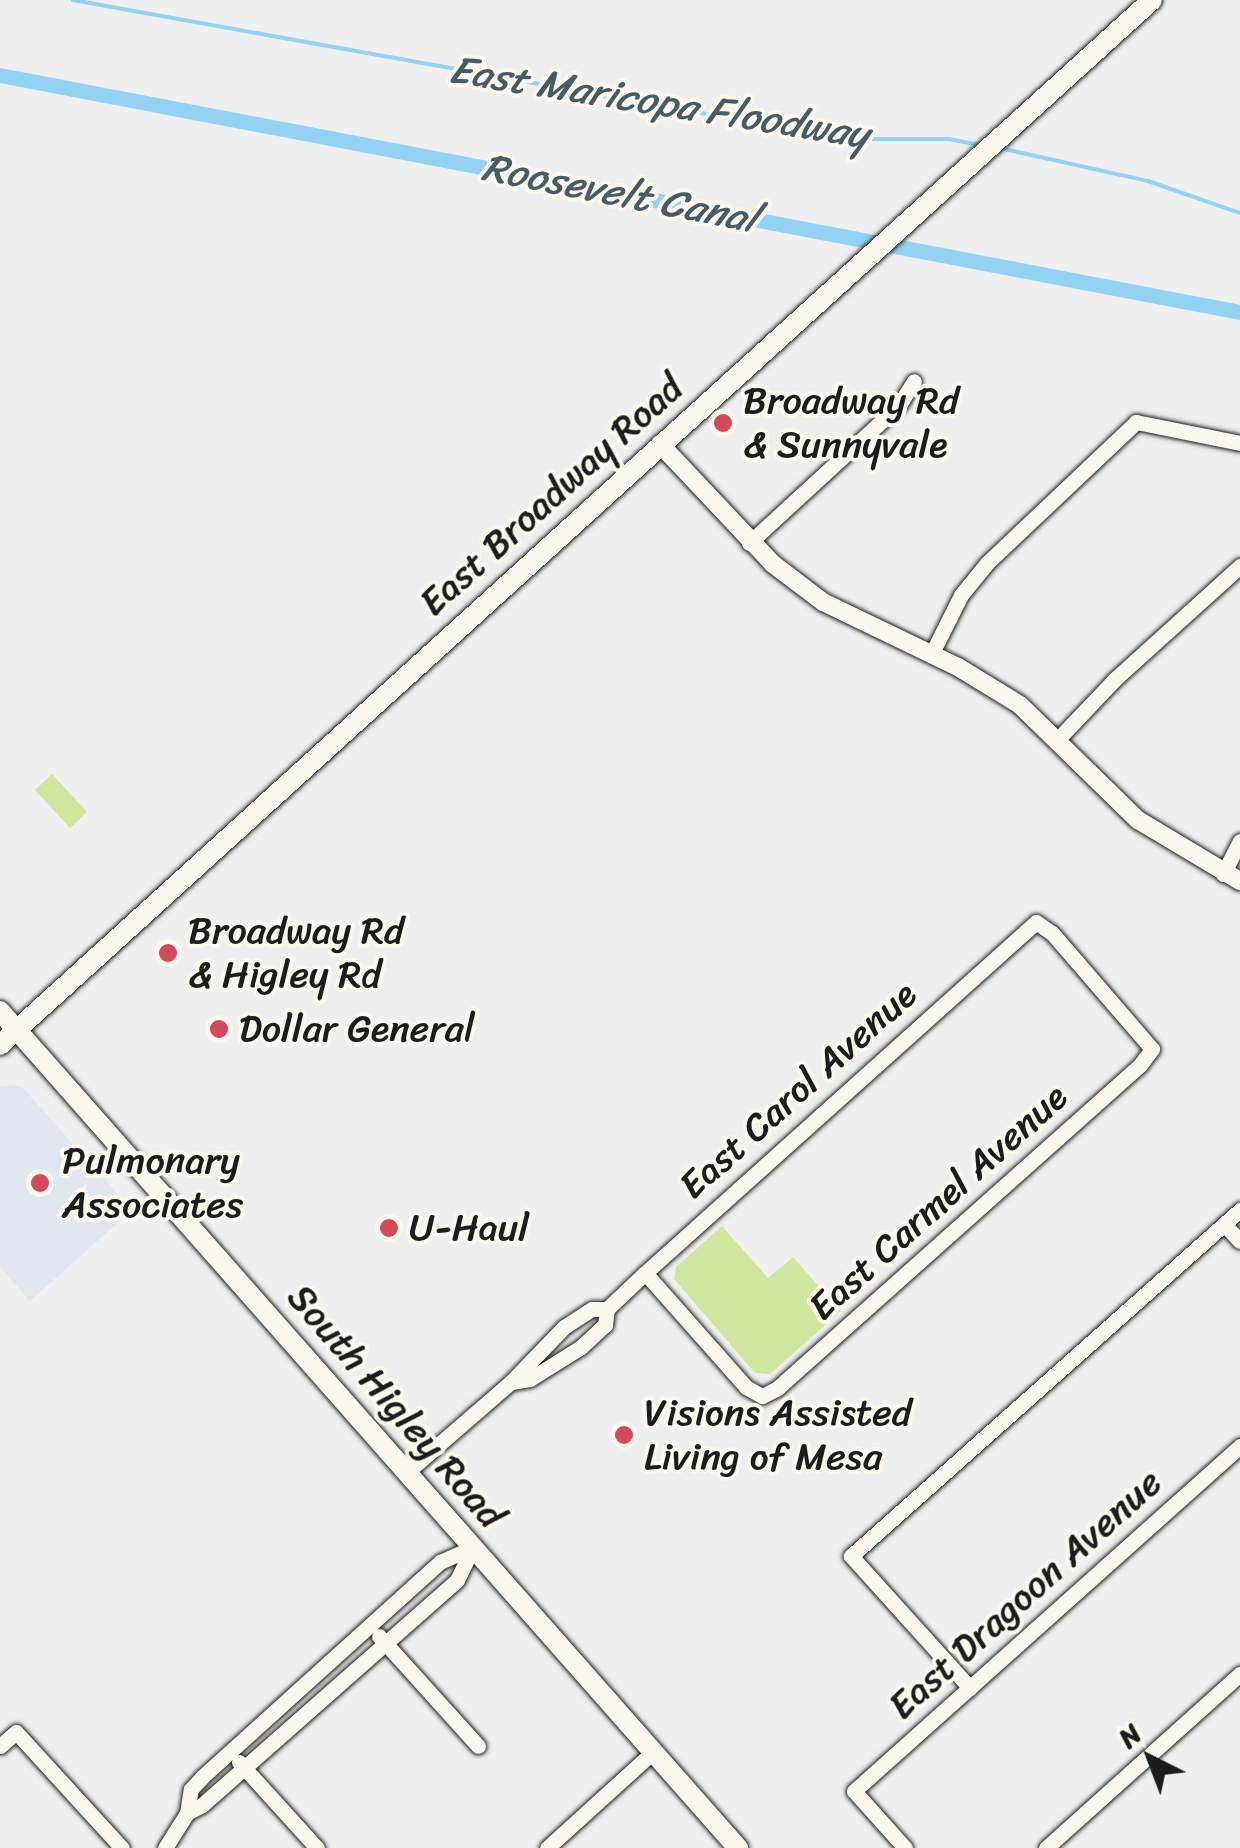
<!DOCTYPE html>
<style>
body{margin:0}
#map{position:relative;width:1240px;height:1848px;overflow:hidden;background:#eeefee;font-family:Sriracha,sans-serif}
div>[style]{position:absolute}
.built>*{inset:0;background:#dfe6f0}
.green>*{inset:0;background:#cde89e}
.stream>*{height:4px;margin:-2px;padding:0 2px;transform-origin:2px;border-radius:2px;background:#92d2f3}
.canal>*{height:15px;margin:-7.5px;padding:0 7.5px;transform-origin:7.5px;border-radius:7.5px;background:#92d2f3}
.roads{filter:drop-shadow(0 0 2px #1c1c1c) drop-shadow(0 0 2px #1c1c1c)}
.minor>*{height:15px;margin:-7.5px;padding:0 7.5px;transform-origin:7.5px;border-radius:7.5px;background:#fbf7ec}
.tertiary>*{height:18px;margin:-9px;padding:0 9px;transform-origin:9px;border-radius:9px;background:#fbf7ec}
.secondary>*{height:20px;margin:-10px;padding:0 10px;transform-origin:10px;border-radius:10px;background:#fbf7ec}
.dots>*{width:28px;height:28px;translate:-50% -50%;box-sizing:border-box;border:5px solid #fbf7ec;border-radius:50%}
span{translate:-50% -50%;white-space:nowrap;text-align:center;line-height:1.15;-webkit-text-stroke:8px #fbf7ec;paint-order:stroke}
.poi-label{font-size:38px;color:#1c1c1c}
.left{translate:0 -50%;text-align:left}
.street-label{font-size:38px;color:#1c1c1c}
.water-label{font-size:40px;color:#455c67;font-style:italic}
.north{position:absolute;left:1100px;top:1708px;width:100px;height:100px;-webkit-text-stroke:8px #fbf7ec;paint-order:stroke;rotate:318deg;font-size:28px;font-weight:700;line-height:40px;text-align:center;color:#1c1c1c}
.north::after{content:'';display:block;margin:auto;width:35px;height:45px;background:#1c1c1c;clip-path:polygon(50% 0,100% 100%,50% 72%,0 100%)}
</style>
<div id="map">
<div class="built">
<div style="clip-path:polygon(15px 1085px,23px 1088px,132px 1210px,30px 1301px,0 1267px,0 1087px)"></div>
</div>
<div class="green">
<div style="clip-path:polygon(52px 774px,87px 812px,70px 828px,35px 790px)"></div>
<div style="clip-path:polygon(722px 1226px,768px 1278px,793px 1257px,841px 1311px,770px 1374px,755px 1373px,674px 1279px,676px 1267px)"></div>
</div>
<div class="stream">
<div style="left:73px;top:0;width:677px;rotate:10.21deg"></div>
<div style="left:739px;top:120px;width:133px;rotate:8.2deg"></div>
<div style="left:871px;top:139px;width:78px"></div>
<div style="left:949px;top:139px;width:33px;rotate:11deg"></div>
<div style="left:1000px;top:148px;width:152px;rotate:12.6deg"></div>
<div style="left:1148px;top:181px;width:97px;rotate:19.2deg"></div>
</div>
<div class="canal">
<div style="left:0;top:75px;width:1262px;rotate:10.82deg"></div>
</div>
<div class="roads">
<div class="minor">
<div style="left:749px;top:543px;width:204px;rotate:-42.6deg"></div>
<div style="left:899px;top:405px;width:28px;rotate:-58deg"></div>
<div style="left:931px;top:655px;width:67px;rotate:-63.4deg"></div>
<div style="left:961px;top:595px;width:41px;rotate:-50.9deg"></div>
<div style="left:987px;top:563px;width:205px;rotate:-43.4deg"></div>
<div style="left:1136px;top:422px;width:106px;rotate:11.4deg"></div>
<div style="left:1058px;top:739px;width:83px;rotate:-46.5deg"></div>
<div style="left:1115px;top:679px;width:169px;rotate:-42.1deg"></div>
<div style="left:1223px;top:874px;width:37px;rotate:-63deg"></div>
<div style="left:1224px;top:1224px;width:23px;rotate:47deg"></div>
<div style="left:511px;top:1382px;width:19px;rotate:-9deg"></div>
<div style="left:530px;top:1379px;width:60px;rotate:-32.1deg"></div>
<div style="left:581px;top:1347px;width:33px;rotate:-43deg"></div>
<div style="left:605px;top:1325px;width:16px;rotate:-83deg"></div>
<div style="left:607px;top:1309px;width:52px;rotate:-43.5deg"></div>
<div style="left:645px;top:1273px;width:525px;rotate:-41.91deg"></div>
<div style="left:1036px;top:922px;width:19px;rotate:35deg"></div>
<div style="left:1052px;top:933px;width:153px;rotate:49.2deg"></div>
<div style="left:1152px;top:1049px;width:20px;rotate:127deg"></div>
<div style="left:1140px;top:1065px;width:485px;rotate:138.3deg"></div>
<div style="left:778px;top:1388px;width:18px;rotate:153deg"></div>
<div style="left:762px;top:1396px;width:18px;rotate:-151deg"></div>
<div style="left:746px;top:1387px;width:152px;rotate:-131.5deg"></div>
<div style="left:407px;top:1472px;width:138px;rotate:-40.9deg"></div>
<div style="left:511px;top:1382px;width:76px;rotate:-46.1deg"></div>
<div style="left:564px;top:1327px;width:33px;rotate:-33deg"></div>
<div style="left:592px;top:1309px;width:15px"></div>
<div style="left:379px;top:1636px;width:148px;rotate:48deg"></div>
<div style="left:970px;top:1688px;width:178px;rotate:-132deg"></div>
<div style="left:851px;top:1556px;width:521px;rotate:-41.65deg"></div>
<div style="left:0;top:1746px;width:21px;rotate:-41deg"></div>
<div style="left:16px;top:1732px;width:157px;rotate:47.6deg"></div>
<div style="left:239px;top:1762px;width:116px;rotate:47.8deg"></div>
<div style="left:187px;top:1813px;width:17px;rotate:-28deg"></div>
<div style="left:202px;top:1805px;width:340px;rotate:-41.4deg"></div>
<div style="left:457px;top:1580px;width:37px;rotate:-64deg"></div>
<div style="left:165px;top:1848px;width:41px;rotate:-57.8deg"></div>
<div style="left:187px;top:1813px;width:24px;rotate:-81deg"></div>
<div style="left:191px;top:1789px;width:16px;rotate:-47deg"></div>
<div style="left:202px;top:1777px;width:321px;rotate:-42.1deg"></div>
<div style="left:440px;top:1562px;width:36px;rotate:-24deg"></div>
<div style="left:547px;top:1848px;width:143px;rotate:-42.2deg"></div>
<div style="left:905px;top:1848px;width:76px;rotate:-131.8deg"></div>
<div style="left:854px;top:1791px;width:518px;rotate:-41.79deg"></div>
<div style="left:1046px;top:1848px;width:261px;rotate:-41.9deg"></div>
</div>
<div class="tertiary">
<div style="left:660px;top:444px;width:165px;rotate:46.7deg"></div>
<div style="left:773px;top:564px;width:63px;rotate:37.2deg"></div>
<div style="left:823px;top:602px;width:150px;rotate:25.7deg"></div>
<div style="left:958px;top:667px;width:73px;rotate:31.5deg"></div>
<div style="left:1020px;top:705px;width:165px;rotate:44.3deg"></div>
<div style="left:1138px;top:820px;width:119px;rotate:30.9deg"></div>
</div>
<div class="secondary">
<div style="left:0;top:1011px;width:1116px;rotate:48.6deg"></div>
<div style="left:0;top:1045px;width:1555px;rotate:-42.21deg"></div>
</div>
</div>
<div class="dots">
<div style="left:723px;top:423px;background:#d1495b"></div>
<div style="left:168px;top:953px;background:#d1495b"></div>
<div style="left:219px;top:1029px;background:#d1495b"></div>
<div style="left:40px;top:1183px;background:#d1495b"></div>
<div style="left:389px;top:1228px;background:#d1495b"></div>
<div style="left:624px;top:1435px;background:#d1495b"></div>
</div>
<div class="poi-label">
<span class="left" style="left:743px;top:423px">Broadway Rd<br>&amp; Sunnyvale</span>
<span class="left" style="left:188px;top:953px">Broadway Rd<br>&amp; Higley Rd</span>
<span class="left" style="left:239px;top:1029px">Dollar General</span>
<span class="left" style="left:62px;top:1183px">Pulmonary<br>Associates</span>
<span class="left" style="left:409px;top:1228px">U-Haul</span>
<span class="left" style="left:644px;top:1435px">Visions Assisted<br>Living of Mesa</span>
</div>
<div class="street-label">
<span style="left:551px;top:495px;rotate:-42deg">East Broadway Road</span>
<span style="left:798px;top:1090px;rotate:-42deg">East Carol Avenue</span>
<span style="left:938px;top:1202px;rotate:-42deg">East Carmel Avenue</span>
<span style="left:396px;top:1406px;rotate:49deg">South Higley Road</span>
<span style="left:1025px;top:1594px;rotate:-42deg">East Dragoon Avenue</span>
</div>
<div class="water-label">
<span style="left:659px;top:102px;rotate:9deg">East Maricopa Floodway</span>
<span style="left:620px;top:193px;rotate:11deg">Roosevelt Canal</span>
</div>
<div class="north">N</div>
</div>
